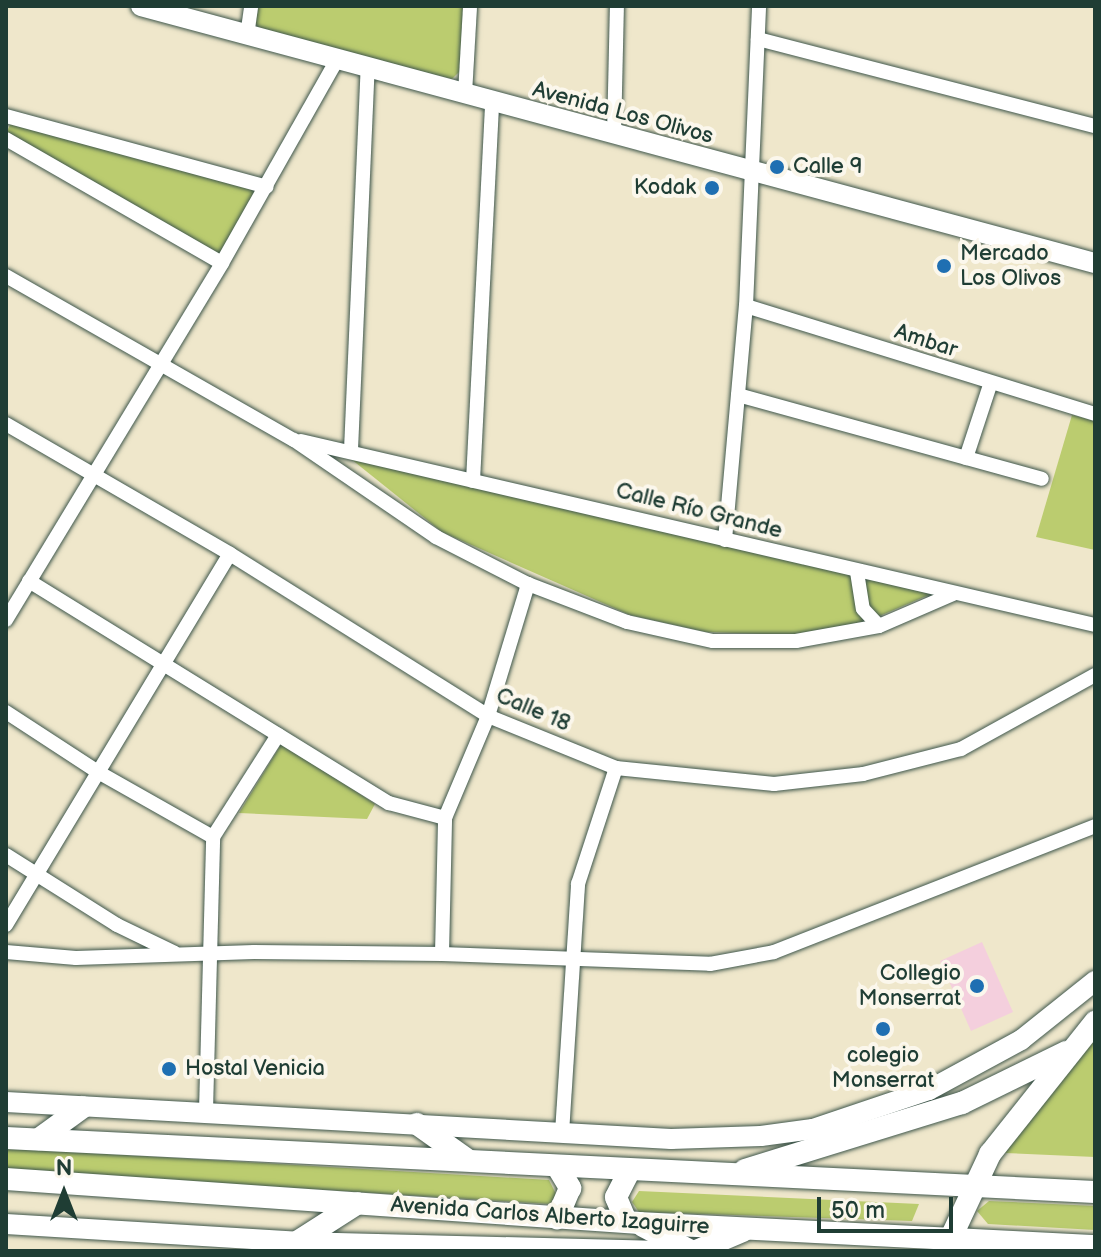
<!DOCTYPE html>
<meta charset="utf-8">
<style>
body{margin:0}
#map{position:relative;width:1101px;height:1257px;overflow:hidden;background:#efe7cb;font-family:"Balsamiq Sans",sans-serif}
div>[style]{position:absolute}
.built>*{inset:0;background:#f4cfdd}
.green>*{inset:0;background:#bbcc6f}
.roads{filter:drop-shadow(0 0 2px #3e564b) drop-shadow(0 0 2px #3e564b)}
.street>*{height:14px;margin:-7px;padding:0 7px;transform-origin:7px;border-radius:7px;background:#fff}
.secondary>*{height:20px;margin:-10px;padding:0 10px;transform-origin:10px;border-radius:10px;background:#fff}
.primary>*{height:22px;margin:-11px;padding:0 11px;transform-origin:11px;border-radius:11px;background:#fff}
.dots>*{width:22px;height:22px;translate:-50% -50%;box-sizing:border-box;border:4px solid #fbf7ec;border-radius:50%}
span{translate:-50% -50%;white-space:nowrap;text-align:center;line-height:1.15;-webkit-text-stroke:8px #fbf7ec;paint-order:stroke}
.street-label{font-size:22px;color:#1f3d34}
.poi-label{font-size:22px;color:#1f3d34}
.left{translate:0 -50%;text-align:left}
.right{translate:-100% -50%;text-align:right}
.frame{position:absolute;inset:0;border:8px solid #1f3d34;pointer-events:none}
.north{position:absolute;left:24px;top:1153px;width:80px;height:80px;-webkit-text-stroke:6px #fbf7ec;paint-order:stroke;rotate:0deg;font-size:22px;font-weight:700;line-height:32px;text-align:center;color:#1f3d34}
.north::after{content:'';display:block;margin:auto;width:28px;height:36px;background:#1f3d34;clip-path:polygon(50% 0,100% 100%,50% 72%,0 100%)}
.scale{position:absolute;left:817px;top:1197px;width:136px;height:36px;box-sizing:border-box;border:4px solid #1f3d34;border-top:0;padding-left:10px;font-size:24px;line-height:28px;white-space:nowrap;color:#1f3d34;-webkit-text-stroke:6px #fbf7ec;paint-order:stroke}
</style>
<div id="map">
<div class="built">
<div style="clip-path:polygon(982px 942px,1013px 1012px,971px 1031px,940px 961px)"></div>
</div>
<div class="green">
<div style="clip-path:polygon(259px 6px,465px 6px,463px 68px,452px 79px,261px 31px,255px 23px)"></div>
<div style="clip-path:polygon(12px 121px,259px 189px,219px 255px,6px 133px)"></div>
<div style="clip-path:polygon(1072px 415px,1095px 421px,1095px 550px,1036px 537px)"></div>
<div style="clip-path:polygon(346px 455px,931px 594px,868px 621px,793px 635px,706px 632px,630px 615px,442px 532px)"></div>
<div style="clip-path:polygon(282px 743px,375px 804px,367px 819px,239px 813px)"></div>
<div style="clip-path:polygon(1095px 1037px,1095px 1157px,1005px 1153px,1063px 1069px)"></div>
<div style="clip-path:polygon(6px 1148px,549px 1180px,556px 1194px,550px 1204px,6px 1170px)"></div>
<div style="clip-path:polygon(639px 1191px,919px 1204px,912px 1221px,639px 1212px,632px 1202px)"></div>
<div style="clip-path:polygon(989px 1201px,1095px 1206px,1095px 1230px,988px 1224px,977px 1211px)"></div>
</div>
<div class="roads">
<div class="street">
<div style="left:247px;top:36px;width:30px;rotate:-82deg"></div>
<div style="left:758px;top:39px;width:348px;rotate:14.5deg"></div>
<div style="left:465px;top:94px;width:88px;rotate:-86.7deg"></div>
<div style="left:6px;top:116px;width:270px;rotate:15.2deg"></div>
<div style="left:614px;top:135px;width:129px;rotate:-88.7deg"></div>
<div style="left:6px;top:139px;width:249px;rotate:29.9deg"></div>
<div style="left:6px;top:276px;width:331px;rotate:29.7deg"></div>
<div style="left:294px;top:440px;width:172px;rotate:34.3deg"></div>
<div style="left:436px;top:537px;width:103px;rotate:27.1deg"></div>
<div style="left:528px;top:584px;width:106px;rotate:21deg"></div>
<div style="left:627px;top:622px;width:88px;rotate:12.5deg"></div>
<div style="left:713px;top:641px;width:83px"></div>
<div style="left:796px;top:641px;width:84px;rotate:-10.2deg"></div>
<div style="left:879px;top:626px;width:81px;rotate:-23.4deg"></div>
<div style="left:746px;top:306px;width:365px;rotate:17.2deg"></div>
<div style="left:738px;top:395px;width:315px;rotate:15.4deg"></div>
<div style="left:6px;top:424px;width:259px;rotate:30.1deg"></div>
<div style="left:230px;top:554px;width:305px;rotate:32.1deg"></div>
<div style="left:488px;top:716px;width:138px;rotate:22.1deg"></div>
<div style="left:616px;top:768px;width:159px;rotate:5.8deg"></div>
<div style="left:774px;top:784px;width:90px;rotate:-6.4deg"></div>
<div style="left:863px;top:774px;width:101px;rotate:-14.3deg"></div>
<div style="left:961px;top:749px;width:153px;rotate:-28.9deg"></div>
<div style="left:301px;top:441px;width:815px;rotate:13.05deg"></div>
<div style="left:351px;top:450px;width:383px;rotate:-87.5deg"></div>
<div style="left:966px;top:458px;width:77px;rotate:-71.8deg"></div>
<div style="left:473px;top:481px;width:378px;rotate:-87.1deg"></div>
<div style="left:725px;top:540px;width:235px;rotate:-84.9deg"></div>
<div style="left:746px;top:306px;width:300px;rotate:-87.5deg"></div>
<div style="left:857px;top:572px;width:37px;rotate:81deg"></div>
<div style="left:863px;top:609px;width:23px;rotate:47deg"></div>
<div style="left:29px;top:581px;width:423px;rotate:31.7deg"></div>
<div style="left:389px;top:803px;width:58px;rotate:15deg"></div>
<div style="left:6px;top:620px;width:417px;rotate:-58.8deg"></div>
<div style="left:222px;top:263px;width:233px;rotate:-60.5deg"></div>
<div style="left:6px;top:712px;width:110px;rotate:33.1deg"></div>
<div style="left:98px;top:772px;width:132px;rotate:29.5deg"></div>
<div style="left:6px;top:855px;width:131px;rotate:32.2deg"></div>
<div style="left:117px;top:925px;width:64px;rotate:25.8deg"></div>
<div style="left:6px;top:925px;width:433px;rotate:-58.9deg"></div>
<div style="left:6px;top:952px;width:70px;rotate:4.9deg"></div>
<div style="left:76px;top:958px;width:178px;rotate:-1.9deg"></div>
<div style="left:254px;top:952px;width:188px;rotate:0.6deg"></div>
<div style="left:442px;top:954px;width:268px;rotate:2.1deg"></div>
<div style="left:710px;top:964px;width:65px;rotate:-10.6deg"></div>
<div style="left:774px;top:952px;width:345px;rotate:-21.4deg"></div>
<div style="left:442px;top:954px;width:136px;rotate:-88.7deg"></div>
<div style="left:445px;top:818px;width:111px;rotate:-67.1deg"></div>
<div style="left:488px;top:716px;width:138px;rotate:-73.1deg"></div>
<div style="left:206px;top:1111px;width:274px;rotate:-88.5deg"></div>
<div style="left:213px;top:837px;width:121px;rotate:-57.5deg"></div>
<div style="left:562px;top:1133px;width:250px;rotate:-86.3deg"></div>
<div style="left:578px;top:884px;width:122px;rotate:-71.9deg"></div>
</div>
<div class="secondary">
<div style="left:141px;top:6px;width:988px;rotate:15.08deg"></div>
<div style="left:6px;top:1102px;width:666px;rotate:3.18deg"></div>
<div style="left:671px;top:1139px;width:90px;rotate:-1.9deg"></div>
<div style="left:761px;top:1136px;width:52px;rotate:-7.7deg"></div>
<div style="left:813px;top:1129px;width:122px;rotate:-18.6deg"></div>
<div style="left:929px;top:1090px;width:105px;rotate:-28.5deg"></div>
<div style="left:1021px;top:1040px;width:95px;rotate:-38.6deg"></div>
<div style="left:6px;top:1224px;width:292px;rotate:3.5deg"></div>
<div style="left:297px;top:1242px;width:365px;rotate:1.4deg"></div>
</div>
<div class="primary">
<div style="left:417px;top:1124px;width:59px;rotate:35.3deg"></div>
<div style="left:6px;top:1138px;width:1090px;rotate:2.84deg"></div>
<div style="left:39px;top:1139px;width:54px;rotate:-36deg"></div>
<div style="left:557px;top:1166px;width:26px;rotate:59deg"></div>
<div style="left:570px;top:1188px;width:33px;rotate:113deg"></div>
<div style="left:745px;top:1170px;width:227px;rotate:-17.2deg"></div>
<div style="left:962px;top:1103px;width:116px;rotate:-26.1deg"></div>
<div style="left:6px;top:1179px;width:635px;rotate:3.98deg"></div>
<div style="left:639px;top:1223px;width:457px;rotate:2.9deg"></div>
<div style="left:626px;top:1221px;width:26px;rotate:-113deg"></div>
<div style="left:616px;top:1197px;width:29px;rotate:-63deg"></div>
<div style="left:643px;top:1226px;width:54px;rotate:27.5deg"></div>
<div style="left:297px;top:1242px;width:72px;rotate:-32.6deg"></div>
<div style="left:947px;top:1246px;width:102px;rotate:-64.9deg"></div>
<div style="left:990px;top:1154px;width:169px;rotate:-51.5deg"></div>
<div style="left:696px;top:1251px;width:51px;rotate:-23.1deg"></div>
</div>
</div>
<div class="dots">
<div style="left:777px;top:167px;background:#1f6fb2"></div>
<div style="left:712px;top:188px;background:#1f6fb2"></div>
<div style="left:944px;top:266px;background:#1f6fb2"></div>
<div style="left:977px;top:986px;background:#1f6fb2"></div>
<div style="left:883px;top:1029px;background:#1f6fb2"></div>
<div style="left:169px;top:1069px;background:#1f6fb2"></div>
</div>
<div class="street-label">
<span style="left:623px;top:113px;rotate:15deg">Avenida Los Olivos</span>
<span style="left:926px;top:341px;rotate:18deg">Ambar</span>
<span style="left:699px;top:511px;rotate:14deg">Calle Río Grande</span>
<span style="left:533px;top:710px;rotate:23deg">Calle 18</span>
<span style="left:550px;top:1216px;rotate:4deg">Avenida Carlos Alberto Izaguirre</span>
</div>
<div class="poi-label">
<span class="left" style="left:793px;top:167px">Calle 9</span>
<span class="right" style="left:696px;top:188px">Kodak</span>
<span class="left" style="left:960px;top:266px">Mercado<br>Los Olivos</span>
<span class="right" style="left:961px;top:986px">Collegio<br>Monserrat</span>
<span style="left:883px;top:1068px">colegio<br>Monserrat</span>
<span class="left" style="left:185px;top:1069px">Hostal Venicia</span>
</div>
<div class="frame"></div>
<div class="north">N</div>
<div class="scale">50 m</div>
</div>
